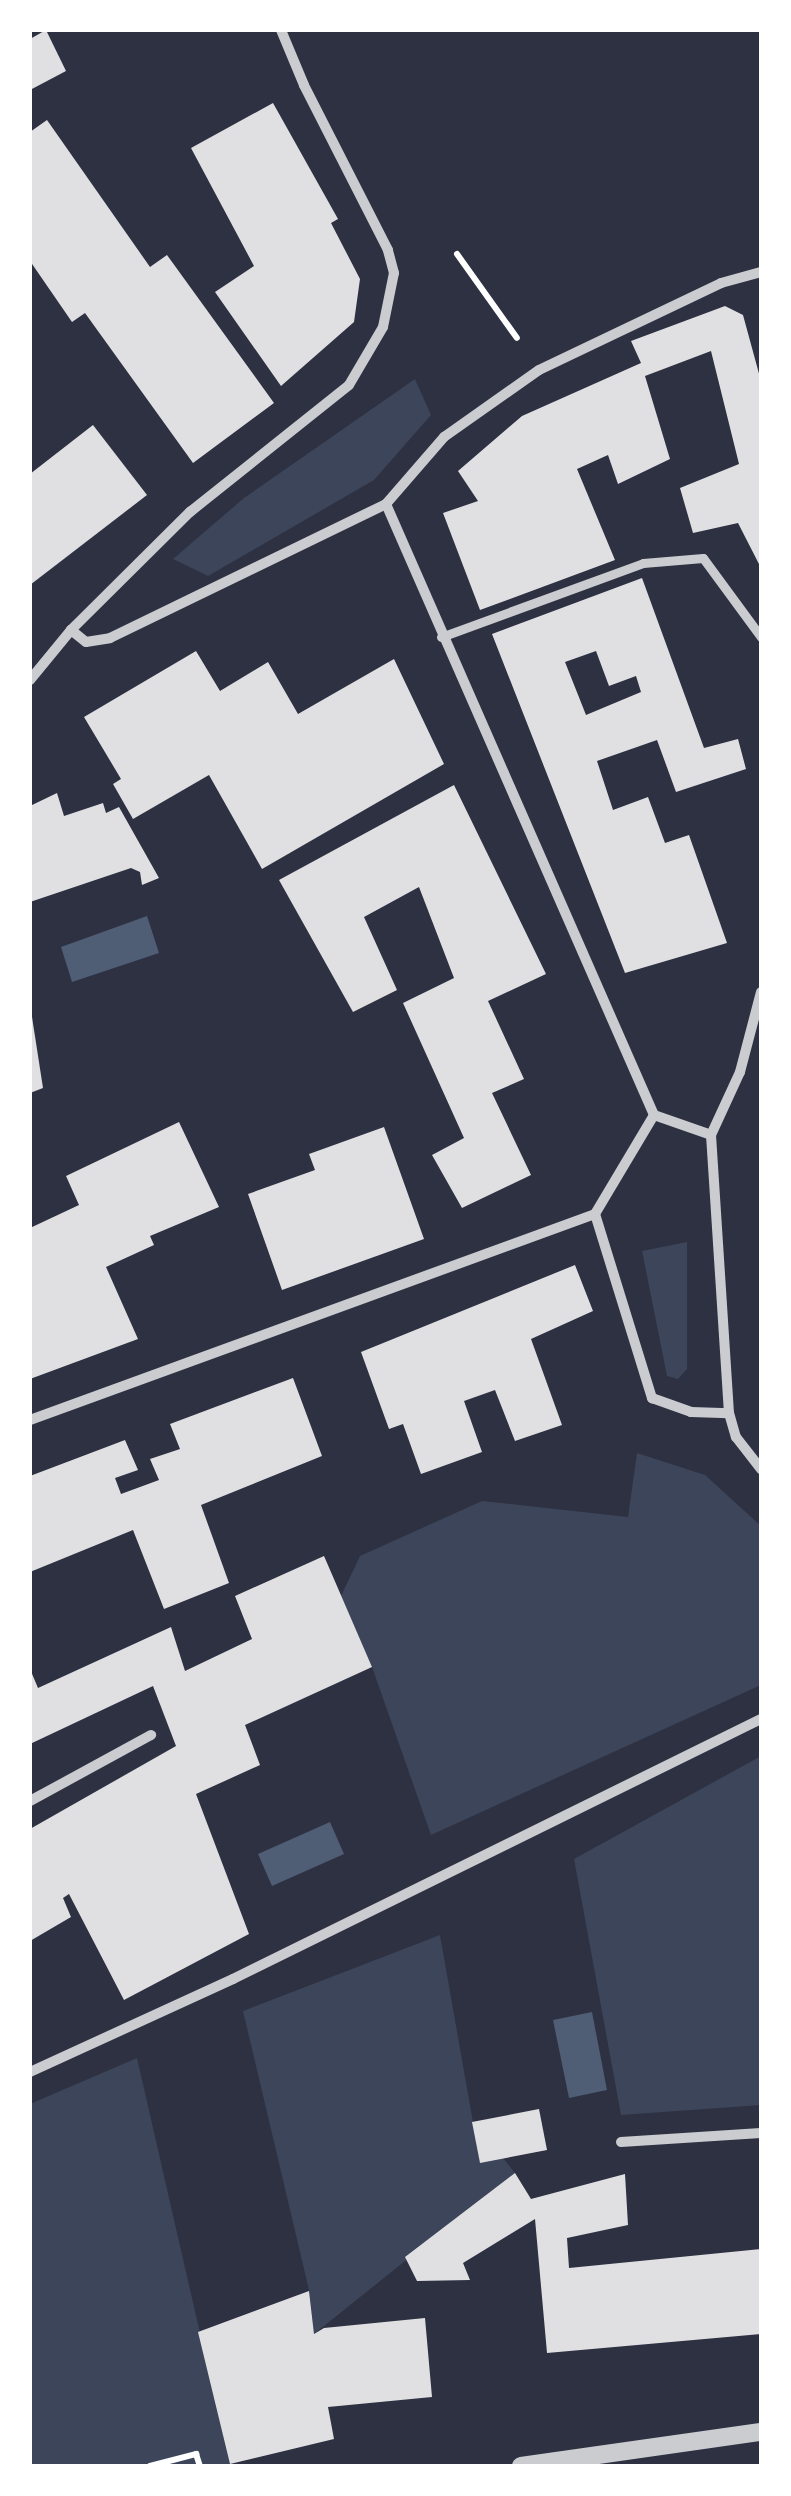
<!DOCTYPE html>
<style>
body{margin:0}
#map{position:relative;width:791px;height:2496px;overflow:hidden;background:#2d3142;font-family:"Space Grotesk",sans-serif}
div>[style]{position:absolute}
.green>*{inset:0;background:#3c4559}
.water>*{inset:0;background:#4f5d75}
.building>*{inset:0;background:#e0e0e3}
.path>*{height:6px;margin:-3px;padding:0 3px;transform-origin:3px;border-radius:3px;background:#fff}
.pedestrian>*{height:9px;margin:-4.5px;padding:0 4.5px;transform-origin:4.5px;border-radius:4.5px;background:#caccd0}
.minor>*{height:10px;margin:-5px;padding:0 5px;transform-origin:5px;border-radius:5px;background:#caccd0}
.tertiary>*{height:18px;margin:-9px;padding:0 9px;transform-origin:9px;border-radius:9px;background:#caccd0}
span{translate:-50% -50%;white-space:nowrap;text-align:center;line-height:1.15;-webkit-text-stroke:8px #fff;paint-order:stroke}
.frame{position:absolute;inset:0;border:32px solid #fff;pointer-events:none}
</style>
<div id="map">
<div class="green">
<div style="clip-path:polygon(415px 379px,431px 415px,374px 480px,208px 576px,173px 559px,244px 498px)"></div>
<div style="clip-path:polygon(687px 1242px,687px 1369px,678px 1379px,667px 1376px,642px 1251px)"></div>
<div style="clip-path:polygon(637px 1453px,705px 1475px,761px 1526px,761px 1685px,431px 1835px,372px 1667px,341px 1596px,360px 1556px,482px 1501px,628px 1517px)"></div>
<div style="clip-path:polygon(761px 1756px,761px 2105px,621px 2115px,574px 1859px)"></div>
<div style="clip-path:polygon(440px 1935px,480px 2162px,503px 2158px,515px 2173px,314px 2334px,309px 2290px,243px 2011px)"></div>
<div style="clip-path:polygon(137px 2058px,230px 2464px,30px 2466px,30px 2104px)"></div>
</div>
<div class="water">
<div style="clip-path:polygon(147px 916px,159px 953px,72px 982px,61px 947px)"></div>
<div style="clip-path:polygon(330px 1822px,344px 1854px,272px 1886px,258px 1854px)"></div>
<div style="clip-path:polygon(592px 2012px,607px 2090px,569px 2098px,553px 2020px)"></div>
</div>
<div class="building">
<div style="clip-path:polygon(46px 30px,66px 71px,30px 90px,30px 39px)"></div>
<div style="clip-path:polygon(273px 103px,338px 219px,331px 223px,360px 279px,354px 322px,281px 386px,215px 292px,254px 266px,191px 148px)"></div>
<div style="clip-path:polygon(47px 120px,150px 267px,167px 255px,274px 403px,193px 463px,85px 313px,72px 322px,30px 261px,30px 132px)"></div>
<div style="clip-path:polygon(725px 306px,743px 315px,761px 381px,761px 568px,738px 523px,693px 533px,680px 488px,739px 464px,711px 351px,645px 376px,670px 459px,618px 484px,608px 455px,577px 469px,615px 560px,480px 610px,443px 513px,478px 501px,458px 471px,522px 416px,641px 363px,631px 341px)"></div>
<div style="clip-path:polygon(93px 425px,147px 495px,30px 585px,30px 474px)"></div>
<div style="clip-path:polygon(evenodd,642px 578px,704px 748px,738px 739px,746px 769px,676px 792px,657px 740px,597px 761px,613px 810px,648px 797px,665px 843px,689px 835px,727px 943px,625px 973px,492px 634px,642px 578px,596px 651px,609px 686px,636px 676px,641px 692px,586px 715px,565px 662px,596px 651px)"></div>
<div style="clip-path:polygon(196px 651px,220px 691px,268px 662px,298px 714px,394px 659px,444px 764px,262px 869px,209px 775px,133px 819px,113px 784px,121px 779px,84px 717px)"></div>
<div style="clip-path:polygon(454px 785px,546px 974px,488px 1001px,524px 1079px,492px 1093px,531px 1175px,462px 1208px,432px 1155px,464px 1138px,403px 1003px,454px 978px,419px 887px,364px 917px,397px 990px,353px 1012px,279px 880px)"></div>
<div style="clip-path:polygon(57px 793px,64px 816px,103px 803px,106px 813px,119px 807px,159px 878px,142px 885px,140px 872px,131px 868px,30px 902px,30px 806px)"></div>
<div style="clip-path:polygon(30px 1004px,43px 1088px,30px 1093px)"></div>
<div style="clip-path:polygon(179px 1122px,219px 1207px,150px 1236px,154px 1245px,106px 1267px,138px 1339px,30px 1379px,30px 1228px,79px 1205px,66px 1176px)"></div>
<div style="clip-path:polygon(384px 1127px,424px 1239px,282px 1290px,248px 1194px,315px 1170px,309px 1154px)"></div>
<div style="clip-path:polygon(575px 1265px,593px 1311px,531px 1339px,562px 1425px,515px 1441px,495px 1390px,464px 1401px,482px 1452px,421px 1474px,403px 1424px,389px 1429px,361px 1352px)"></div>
<div style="clip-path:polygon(293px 1378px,322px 1456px,201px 1505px,229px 1583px,164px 1609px,133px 1530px,30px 1572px,30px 1476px,125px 1440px,138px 1470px,115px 1478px,121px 1494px,159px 1480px,150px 1459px,180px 1449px,170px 1424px)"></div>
<div style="clip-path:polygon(324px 1556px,372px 1667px,245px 1725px,260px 1765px,196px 1794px,249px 1934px,124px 2000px,69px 1894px,63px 1898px,71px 1917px,30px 1941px,30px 1829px,176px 1746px,153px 1686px,30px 1744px,30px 1669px,38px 1688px,171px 1627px,185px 1671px,252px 1639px,235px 1596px)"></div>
<div style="clip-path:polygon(539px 2109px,547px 2150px,480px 2163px,472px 2122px)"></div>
<div style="clip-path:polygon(515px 2173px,531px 2199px,625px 2174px,628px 2225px,567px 2238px,569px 2268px,761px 2249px,761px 2334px,547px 2353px,535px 2219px,463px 2263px,470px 2280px,417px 2281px,405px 2257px)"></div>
<div style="clip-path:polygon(309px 2291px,314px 2334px,324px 2328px,425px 2318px,432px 2397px,328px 2407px,334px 2439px,230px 2464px,198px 2332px)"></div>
</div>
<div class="path">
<div style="left:457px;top:254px;width:103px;rotate:54.5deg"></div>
<div style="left:150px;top:2466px;width:48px;rotate:-14.6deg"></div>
<div style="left:196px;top:2454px;width:13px;rotate:72deg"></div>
</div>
<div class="pedestrian">
<div style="left:441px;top:637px;width:215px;rotate:-20.1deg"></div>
<div style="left:643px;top:563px;width:60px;rotate:-4.8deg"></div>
<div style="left:703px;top:558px;width:98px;rotate:53.7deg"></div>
</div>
<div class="minor">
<div style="left:386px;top:504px;width:667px;rotate:66.32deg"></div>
<div style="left:654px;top:1115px;width:60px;rotate:19.3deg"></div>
<div style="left:71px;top:630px;width:19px;rotate:39deg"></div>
<div style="left:86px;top:642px;width:24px;rotate:-9deg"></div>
<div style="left:110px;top:638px;width:307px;rotate:-25.9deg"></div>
<div style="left:386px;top:504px;width:89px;rotate:-49.1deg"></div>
<div style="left:444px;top:437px;width:116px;rotate:-35.2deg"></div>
<div style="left:539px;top:370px;width:202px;rotate:-25.5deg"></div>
<div style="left:721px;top:283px;width:41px;rotate:-15.4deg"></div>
<div style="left:30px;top:680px;width:65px;rotate:-50.6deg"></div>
<div style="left:71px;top:630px;width:168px;rotate:-44.8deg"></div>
<div style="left:190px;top:512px;width:203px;rotate:-38.6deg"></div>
<div style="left:349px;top:385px;width:67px;rotate:-59.6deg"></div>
<div style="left:383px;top:327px;width:55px;rotate:-78.5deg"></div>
<div style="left:394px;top:273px;width:24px;rotate:-105deg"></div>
<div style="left:388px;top:250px;width:185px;rotate:-117deg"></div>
<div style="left:304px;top:85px;width:60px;rotate:-112.7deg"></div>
<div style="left:761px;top:992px;width:83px;rotate:104.7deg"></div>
<div style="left:740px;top:1072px;width:69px;rotate:114.7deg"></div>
<div style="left:711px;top:1135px;width:279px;rotate:86.3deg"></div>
<div style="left:729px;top:1413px;width:25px;rotate:74deg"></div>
<div style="left:736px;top:1437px;width:41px;rotate:52deg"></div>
<div style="left:654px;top:1115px;width:115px;rotate:120.8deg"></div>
<div style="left:595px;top:1214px;width:193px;rotate:72.8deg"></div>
<div style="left:652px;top:1398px;width:41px;rotate:19.7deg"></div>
<div style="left:691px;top:1412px;width:38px;rotate:2deg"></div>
<div style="left:30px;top:1420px;width:601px;rotate:-20.03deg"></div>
<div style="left:30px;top:1801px;width:138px;rotate:-28.6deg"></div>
<div style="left:30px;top:2072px;width:223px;rotate:-24.6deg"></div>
<div style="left:233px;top:1979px;width:589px;rotate:-26.22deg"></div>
<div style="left:621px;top:2142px;width:140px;rotate:-3.7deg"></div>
</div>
<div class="tertiary">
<div style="left:521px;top:2466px;width:242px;rotate:-8.1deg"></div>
</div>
<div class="frame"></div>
</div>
